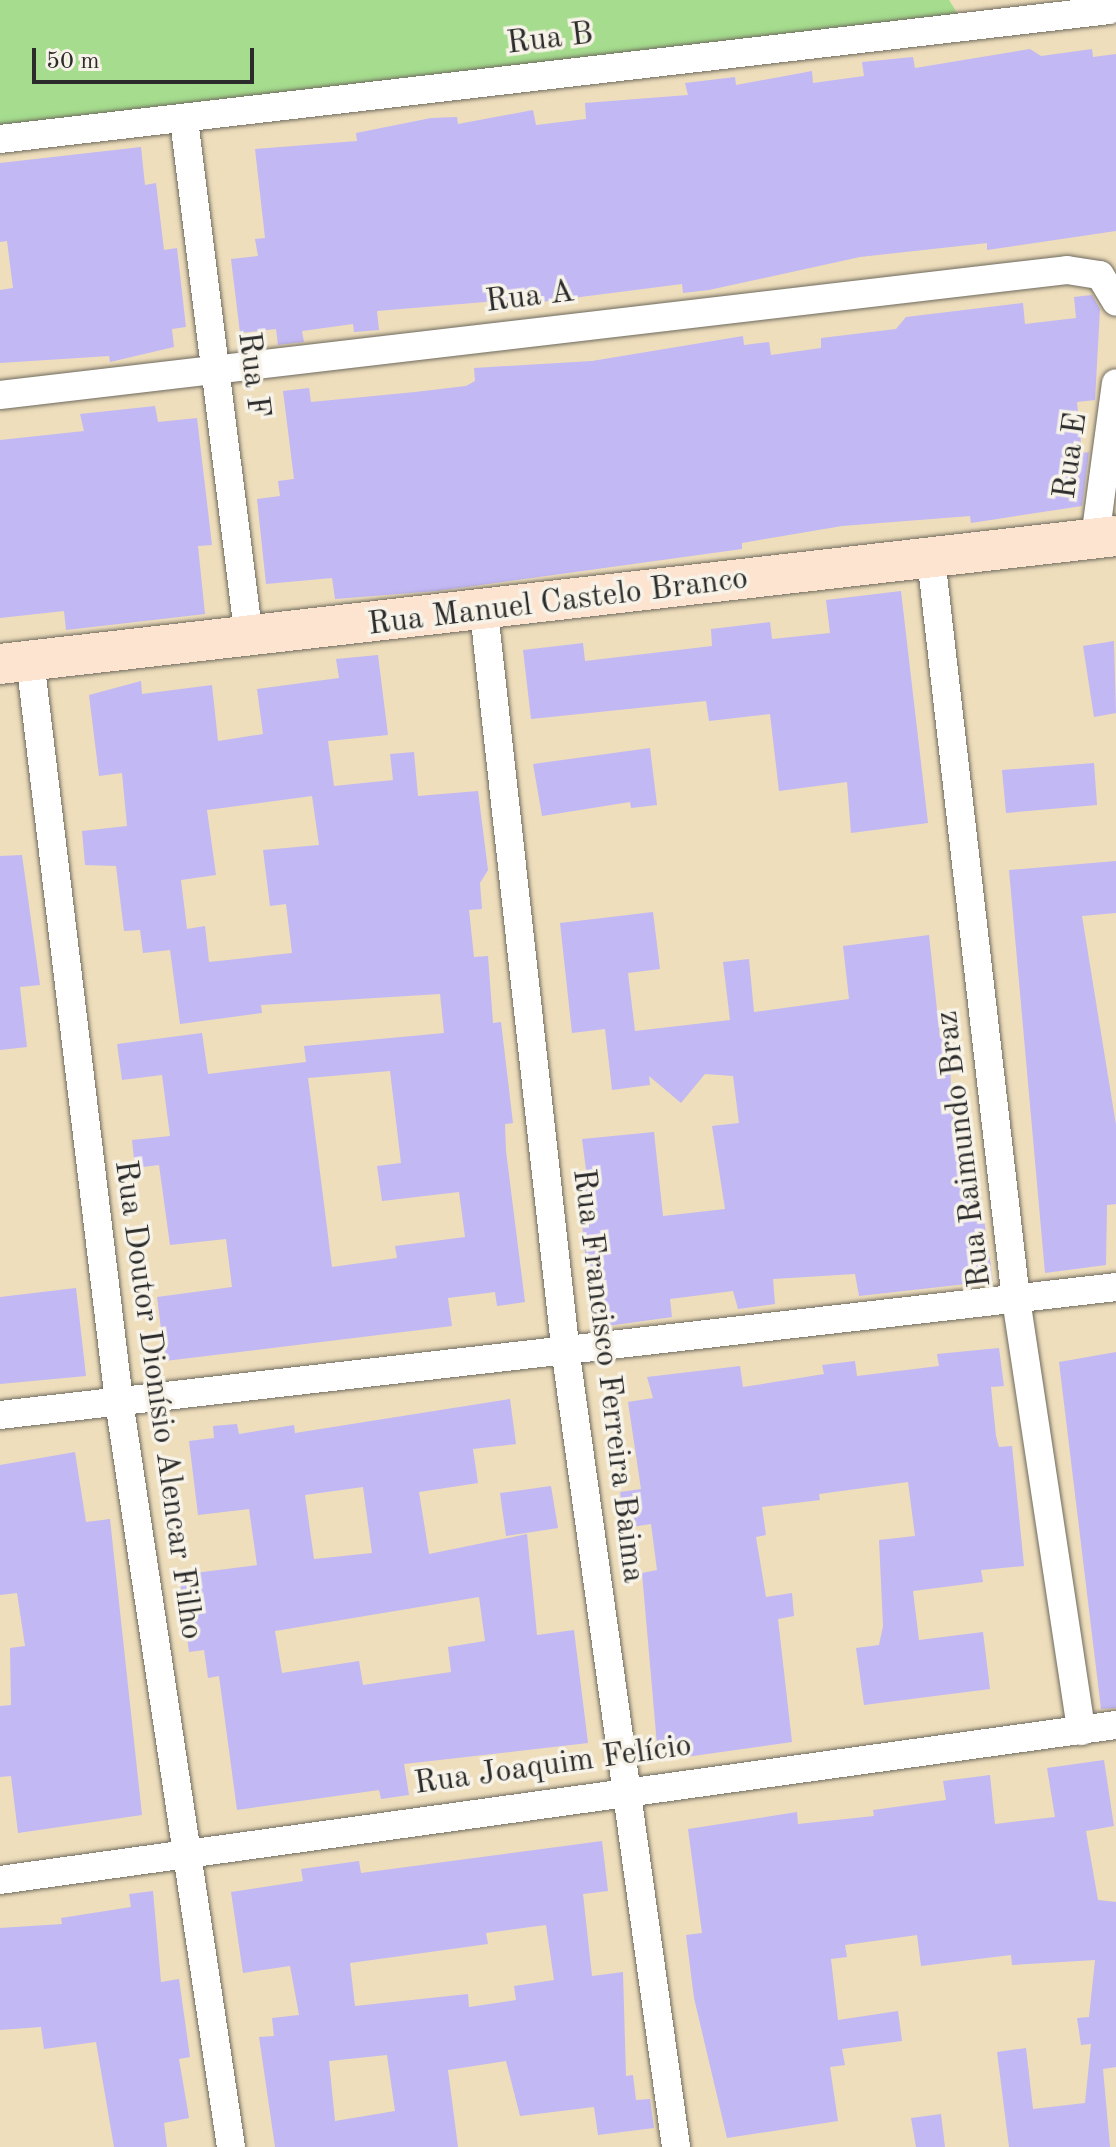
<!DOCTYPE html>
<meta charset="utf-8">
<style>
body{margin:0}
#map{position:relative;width:1116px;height:2147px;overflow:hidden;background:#eedebc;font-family:"Old Standard TT",serif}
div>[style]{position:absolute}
.green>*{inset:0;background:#a5dc8d}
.building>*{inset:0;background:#c2b8f3}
.roads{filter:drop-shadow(0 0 2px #6f6a5e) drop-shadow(0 0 2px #6f6a5e)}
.street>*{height:28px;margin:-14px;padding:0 14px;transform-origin:14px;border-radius:14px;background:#fff}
.secondary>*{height:40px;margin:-20px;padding:0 20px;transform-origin:20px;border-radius:20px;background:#fde4d1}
span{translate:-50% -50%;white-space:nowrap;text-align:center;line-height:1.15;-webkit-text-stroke:7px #f7f3e8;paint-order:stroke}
.street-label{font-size:32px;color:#2b2b2b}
.scale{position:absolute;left:32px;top:48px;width:222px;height:36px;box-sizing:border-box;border:4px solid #2b2b2b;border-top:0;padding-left:10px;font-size:24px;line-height:28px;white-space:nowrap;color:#2b2b2b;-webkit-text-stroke:6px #f7f3e8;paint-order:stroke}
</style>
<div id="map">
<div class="green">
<div style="clip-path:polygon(0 0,949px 0,961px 19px,0 135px)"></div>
</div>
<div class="building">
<div style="clip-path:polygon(1030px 49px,1041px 56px,1092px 49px,1093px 57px,1116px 54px,1116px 231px,987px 250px,987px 243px,860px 257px,709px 290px,683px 293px,682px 284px,510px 306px,509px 300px,377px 311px,379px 330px,354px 332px,353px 324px,302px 331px,304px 342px,278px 345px,276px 329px,240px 333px,231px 259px,258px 256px,255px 239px,265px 238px,255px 149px,357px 141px,356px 133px,431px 118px,457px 117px,458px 124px,533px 110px,536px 125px,586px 119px,585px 103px,688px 95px,685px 83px,735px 77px,736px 85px,812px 71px,813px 83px,864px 76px,862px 62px,913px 57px,915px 68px)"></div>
<div style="clip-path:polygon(141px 147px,145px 185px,156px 183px,164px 250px,177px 248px,186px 327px,172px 329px,174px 347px,110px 362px,109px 356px,0 363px,0 290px,13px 288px,7px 241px,0 242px,0 163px)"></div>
<div style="clip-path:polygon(1092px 295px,1100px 309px,1095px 400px,1077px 402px,1082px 453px,1089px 452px,1082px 506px,971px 523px,970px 516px,842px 526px,742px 543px,742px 549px,437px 591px,335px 599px,332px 578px,266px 584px,257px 499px,280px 496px,278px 481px,294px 479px,283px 391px,309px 388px,311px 402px,415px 392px,466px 386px,475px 381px,474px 368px,592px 361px,743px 336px,744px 345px,769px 342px,771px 355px,821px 348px,821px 338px,896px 329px,906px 317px,1023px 303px,1025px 324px,1076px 318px,1074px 297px)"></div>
<div style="clip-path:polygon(155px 406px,158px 422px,197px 418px,212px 545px,198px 546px,205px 614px,66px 630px,64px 611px,0 618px,0 440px,84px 431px,80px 414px)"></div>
<div style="clip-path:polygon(901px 591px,928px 823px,851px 833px,847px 782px,779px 791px,770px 714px,709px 721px,706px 701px,531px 719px,523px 650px,583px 643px,585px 661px,712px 646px,711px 629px,770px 622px,772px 639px,830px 633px,826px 600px)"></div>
<div style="clip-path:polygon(1114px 641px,1116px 713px,1094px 717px,1083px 646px)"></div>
<div style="clip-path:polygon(evenodd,378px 655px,388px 735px,328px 741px,334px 786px,393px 780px,390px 754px,414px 752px,418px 796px,478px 791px,488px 870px,480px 883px,482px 909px,469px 910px,474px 957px,488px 956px,493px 1023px,501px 1022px,513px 1123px,505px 1124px,506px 1151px,525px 1302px,497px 1306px,495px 1292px,448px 1298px,452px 1326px,165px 1361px,157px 1297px,232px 1287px,226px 1239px,170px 1245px,159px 1165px,135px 1168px,132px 1140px,170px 1136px,162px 1075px,122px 1080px,117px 1044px,202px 1033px,208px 1074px,306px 1062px,304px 1046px,444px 1033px,440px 994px,261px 1005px,262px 1013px,180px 1024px,170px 950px,143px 953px,140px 930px,124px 931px,116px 866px,85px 865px,82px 831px,127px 826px,122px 773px,99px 776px,89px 695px,141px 681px,142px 694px,212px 685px,218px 741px,263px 734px,257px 689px,339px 678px,336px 659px,378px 655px,312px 796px,319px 845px,263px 850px,270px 906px,286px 904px,292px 953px,209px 962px,205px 926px,187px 929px,181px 880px,216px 875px,207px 810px,312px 796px,378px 655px,390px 1071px,401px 1163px,377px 1166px,382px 1201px,459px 1192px,465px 1237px,395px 1246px,397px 1258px,332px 1267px,308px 1078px,390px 1071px)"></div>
<div style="clip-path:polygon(650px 748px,657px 805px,631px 808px,630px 802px,542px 816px,533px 764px)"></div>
<div style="clip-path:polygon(1094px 763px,1097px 805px,1006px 813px,1002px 770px)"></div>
<div style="clip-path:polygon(22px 855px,40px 985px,20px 987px,27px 1047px,0 1050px,0 856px)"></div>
<div style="clip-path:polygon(1116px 861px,1116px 913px,1082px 916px,1116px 1125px,1116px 1204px,1107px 1205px,1106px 1265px,1045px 1273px,1009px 870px)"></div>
<div style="clip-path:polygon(653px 912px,660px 969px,628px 973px,635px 1031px,730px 1020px,723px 962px,749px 959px,754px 1012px,849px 999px,843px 946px,929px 935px,940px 1038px,949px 1037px,952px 1112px,957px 1140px,972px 1137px,993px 1281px,859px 1296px,855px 1274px,773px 1279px,775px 1304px,738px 1309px,733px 1291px,670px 1299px,672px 1317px,593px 1328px,578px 1186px,588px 1185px,582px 1139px,654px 1132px,663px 1216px,725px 1209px,712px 1126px,739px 1123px,733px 1076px,705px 1074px,681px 1103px,649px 1076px,650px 1085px,612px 1090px,605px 1029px,572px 1033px,560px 923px)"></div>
<div style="clip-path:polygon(76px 1288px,86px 1376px,0 1384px,0 1297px)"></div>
<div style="clip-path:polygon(999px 1348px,1004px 1386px,991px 1387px,996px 1436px,999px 1447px,1012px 1446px,1024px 1566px,981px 1570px,983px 1582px,913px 1591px,919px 1640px,983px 1632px,990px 1689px,864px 1705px,856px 1648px,879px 1645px,883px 1626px,879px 1540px,915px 1536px,908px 1482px,819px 1494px,820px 1500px,762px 1507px,766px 1535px,756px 1537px,766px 1597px,792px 1593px,794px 1616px,778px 1619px,792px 1742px,686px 1757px,684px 1741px,657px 1745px,642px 1573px,657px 1570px,651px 1524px,625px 1528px,620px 1492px,641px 1489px,628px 1402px,653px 1398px,647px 1377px,740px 1366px,743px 1387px,824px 1374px,822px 1365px,855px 1361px,857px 1376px,939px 1366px,937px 1354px)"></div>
<div style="clip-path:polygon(1116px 1352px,1116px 1708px,1101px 1709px,1059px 1362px)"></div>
<div style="clip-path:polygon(evenodd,510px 1399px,516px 1444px,473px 1449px,478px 1483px,419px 1492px,429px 1554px,527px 1534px,537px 1635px,574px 1630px,588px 1743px,404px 1764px,409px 1795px,381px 1799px,379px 1790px,237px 1810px,219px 1676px,208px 1678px,204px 1650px,189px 1652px,179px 1575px,257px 1565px,249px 1509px,198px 1515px,189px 1441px,214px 1438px,213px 1426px,237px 1424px,239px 1434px,294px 1425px,295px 1433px,510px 1399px,363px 1487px,372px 1553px,314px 1559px,305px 1495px,363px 1487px,510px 1399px,479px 1597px,485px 1641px,448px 1647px,451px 1672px,363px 1685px,359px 1661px,282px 1673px,275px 1631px,479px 1597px)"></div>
<div style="clip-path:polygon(75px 1452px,86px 1522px,110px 1519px,142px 1815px,18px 1833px,11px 1776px,0 1777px,0 1706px,11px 1705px,10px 1648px,25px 1646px,17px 1593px,0 1595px,0 1465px)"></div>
<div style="clip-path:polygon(551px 1486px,558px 1528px,506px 1536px,500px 1493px)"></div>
<div style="clip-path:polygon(1104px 1760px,1114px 1826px,1086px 1831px,1098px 1900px,1116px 1902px,1116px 2067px,1103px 2069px,1110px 2147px,1009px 2147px,997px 2052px,1026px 2048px,1033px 2109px,1085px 2103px,1091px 2044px,1081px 2045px,1077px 2018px,1089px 2017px,1095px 1960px,1012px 1965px,1011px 1955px,921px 1966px,917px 1935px,845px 1945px,847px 1957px,831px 1959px,838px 2020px,898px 2011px,902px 2041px,842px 2049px,845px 2065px,830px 2067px,838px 2121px,727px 2138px,694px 1998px,686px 1935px,702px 1933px,688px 1829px,797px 1812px,798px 1824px,874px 1816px,873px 1810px,946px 1800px,943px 1781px,990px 1775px,995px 1824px,1055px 1817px,1047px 1768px)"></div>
<div style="clip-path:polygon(evenodd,602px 1841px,608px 1891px,583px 1894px,592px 1976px,623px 1972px,626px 2076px,633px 2075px,636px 2100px,650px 2099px,654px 2128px,598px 2135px,594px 2107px,520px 2116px,506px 2061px,448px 2070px,458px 2147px,275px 2147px,259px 2037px,274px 2036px,272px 2018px,299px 2015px,290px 1966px,243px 1973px,231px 1892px,303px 1881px,301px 1869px,359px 1861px,361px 1873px,602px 1841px,546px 1925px,554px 1980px,514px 1986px,516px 2000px,469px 2007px,468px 1994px,355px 2006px,350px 1963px,488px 1944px,486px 1933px,546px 1925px,602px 1841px,387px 2055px,395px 2111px,335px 2121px,329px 2061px,387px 2055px)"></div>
<div style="clip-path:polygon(153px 1891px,161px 1982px,179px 1979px,190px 2057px,179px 2059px,189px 2118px,164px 2123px,167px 2147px,114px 2147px,96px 2042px,44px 2049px,41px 2027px,0 2030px,0 1928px,62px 1924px,61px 1918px,131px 1907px,129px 1894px)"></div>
<div style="clip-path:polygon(941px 2114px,945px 2147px,916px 2147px,911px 2118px)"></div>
</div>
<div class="roads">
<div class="street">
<div style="left:184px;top:120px;width:523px;rotate:82.86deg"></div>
<div style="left:0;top:139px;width:1116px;rotate:-6.63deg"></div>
<div style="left:0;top:395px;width:1074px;rotate:-6.68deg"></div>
<div style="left:1067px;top:270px;width:33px;rotate:9deg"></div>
<div style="left:1100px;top:275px;width:31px;rotate:59deg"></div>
<div style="left:1095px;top:538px;width:156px;rotate:-82.3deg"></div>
<div style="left:931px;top:558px;width:746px;rotate:83.46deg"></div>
<div style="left:1016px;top:1299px;width:437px;rotate:81.4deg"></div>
<div style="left:484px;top:612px;width:748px;rotate:83.7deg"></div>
<div style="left:566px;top:1355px;width:800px;rotate:82.09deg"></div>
<div style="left:30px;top:660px;width:746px;rotate:83.15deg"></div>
<div style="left:119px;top:1401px;width:754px;rotate:81.46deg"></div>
<div style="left:0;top:1415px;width:1123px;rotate:-6.54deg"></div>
<div style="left:0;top:1880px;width:1127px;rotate:-7.91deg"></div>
</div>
<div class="secondary">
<div style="left:0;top:664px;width:1123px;rotate:-6.54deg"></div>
</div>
</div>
<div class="street-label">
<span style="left:550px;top:40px;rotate:-7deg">Rua B</span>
<span style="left:530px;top:298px;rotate:-7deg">Rua A</span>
<span style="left:252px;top:375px;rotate:83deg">Rua F</span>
<span style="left:1072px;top:456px;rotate:-82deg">Rua E</span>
<span style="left:558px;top:603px;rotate:-7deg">Rua Manuel Castelo Branco</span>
<span style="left:965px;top:1149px;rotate:-97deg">Rua Raimundo Braz</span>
<span style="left:607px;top:1376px;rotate:83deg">Rua Francisco Ferreira Baima</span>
<span style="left:157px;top:1400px;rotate:82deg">Rua Doutor Dionísio Alencar Filho</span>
<span style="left:553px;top:1766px;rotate:-8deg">Rua Joaquim Felício</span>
</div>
<div class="scale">50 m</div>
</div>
